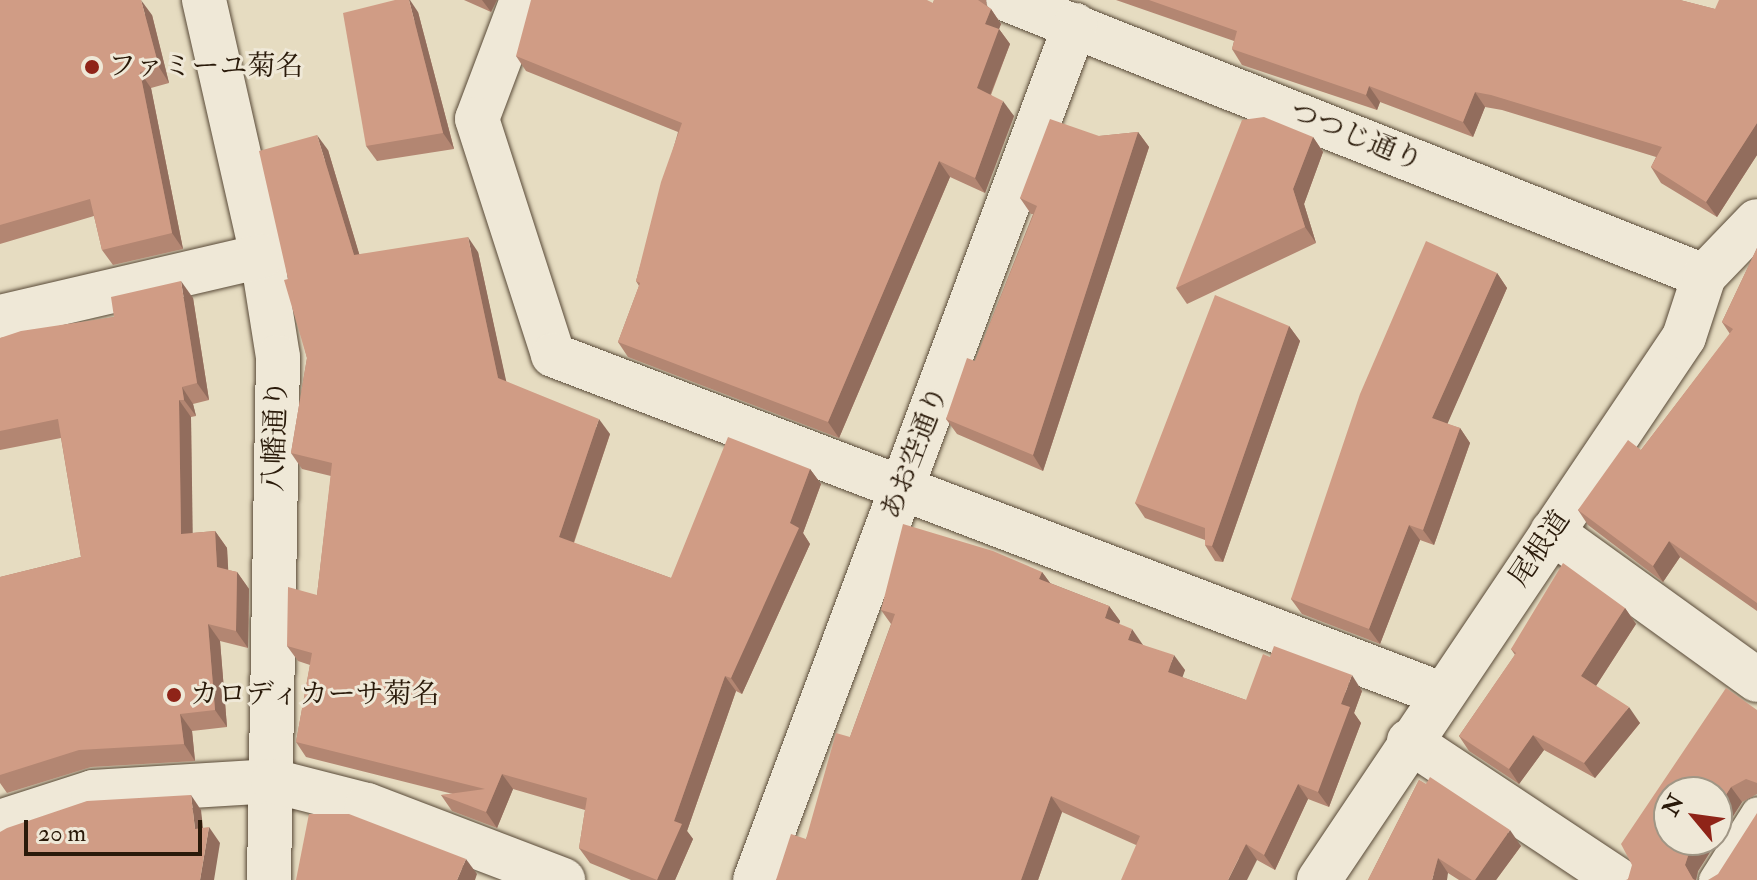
<!DOCTYPE html>
<meta charset="utf-8">
<style>
body{margin:0}
#map{position:relative;width:1757px;height:880px;overflow:hidden;background:#e6dcc1;font-family:"IM FELL Double Pica","Noto Serif JP",serif}
div>[style]{position:absolute}
.roads{filter:drop-shadow(0 0 2px #594a38) drop-shadow(0 0 2px #594a38)}
.service>*{height:30px;margin:-15px;padding:0 15px;transform-origin:15px;border-radius:15px;background:#efe8d7}
.minor>*{height:44px;margin:-22px;padding:0 22px;transform-origin:22px;border-radius:22px;background:#efe8d7}
.wall>*{inset:0;background:#b38672}
.shaded-wall>*{inset:0;background:#926d5d}
.building>*{inset:0;background:#d09c85}
.dots>*{width:22px;height:22px;translate:-50% -50%;box-sizing:border-box;border:4px solid #efe8d7;border-radius:50%}
span{translate:-50% -50%;white-space:nowrap;text-align:center;line-height:1.15;-webkit-text-stroke:6px #efe8d7;paint-order:stroke}
.poi-label{font-size:28px;color:#2a1a0a}
.left{translate:0 -50%;text-align:left}
.street-label{font-size:28px;color:#2a1a0a}
.north{position:absolute;left:1653px;top:776px;width:80px;height:80px;box-sizing:border-box;background:#efe8d7;border:2px solid #a09685;border-radius:50%;rotate:299deg;font-size:22px;font-weight:700;line-height:32px;text-align:center;color:#2a1a0a}
.north::after{content:'';display:block;margin:auto;width:28px;height:36px;background:#8f2418;clip-path:polygon(50% 0,100% 100%,50% 72%,0 100%)}
.scale{position:absolute;left:24px;top:820px;width:178px;height:36px;box-sizing:border-box;border:4px solid #2a1a0a;border-top:0;padding-left:10px;font-size:24px;line-height:28px;white-space:nowrap;color:#2a1a0a;-webkit-text-stroke:6px #efe8d7;paint-order:stroke}
</style>
<div id="map">
<div class="roads">
<div class="service">
<div style="left:1714px;top:880px;width:80px;rotate:-57.7deg"></div>
</div>
<div class="minor">
<div style="left:204px;top:0;width:262px;rotate:77.2deg"></div>
<div style="left:262px;top:256px;width:102px;rotate:81deg"></div>
<div style="left:278px;top:357px;width:523px;rotate:90.99deg"></div>
<div style="left:522px;top:0;width:127px;rotate:110.7deg"></div>
<div style="left:477px;top:119px;width:248px;rotate:72.1deg"></div>
<div style="left:553px;top:355px;width:951px;rotate:20.89deg"></div>
<div style="left:1008px;top:0;width:749px;rotate:21.63deg"></div>
<div style="left:0;top:317px;width:269px;rotate:-13.1deg"></div>
<div style="left:1552px;top:532px;width:253px;rotate:35.8deg"></div>
<div style="left:1409px;top:741px;width:251px;rotate:33.6deg"></div>
<div style="left:0;top:822px;width:98px;rotate:-17.9deg"></div>
<div style="left:93px;top:792px;width:180px;rotate:-3.5deg"></div>
<div style="left:273px;top:781px;width:97px;rotate:14.3deg"></div>
<div style="left:367px;top:805px;width:210px;rotate:20.9deg"></div>
<div style="left:755px;top:880px;width:913px;rotate:-69.48deg"></div>
<div style="left:1319px;top:880px;width:654px;rotate:-56.09deg"></div>
<div style="left:1684px;top:337px;width:64px;rotate:-71.8deg"></div>
<div style="left:1704px;top:276px;width:76px;rotate:-46.1deg"></div>
</div>
</div>
<div class="wall">
<div style="clip-path:polygon(0 0,152px 15px,169px 83px,151px 88px,183px 249px,113px 265px,102px 250px,94px 216px,0 244px)"></div>
<div style="clip-path:polygon(464px 0,497px 0,491px 12px)"></div>
<div style="clip-path:polygon(934px 0,986px 0,987px 6px,991px 9px,1001px 24px,999px 29px,1010px 44px,991px 95px,1014px 116px,985px 193px,950px 177px,839px 438px,628px 357px,618px 342px,639px 286px,636px 281px,678px 132px,526px 71px,516px 56px,933px 3px)"></div>
<div style="clip-path:polygon(1116px 0,1680px 0,1715px 9px,1757px 0,1757px 155px,1717px 217px,1661px 183px,1651px 167px,1656px 157px,1502px 110px,1485px 107px,1473px 137px,1380px 102px,1377px 110px,1242px 65px,1232px 49px,1234px 41px)"></div>
<div style="clip-path:polygon(418px 12px,454px 149px,377px 161px,366px 146px)"></div>
<div style="clip-path:polygon(1138px 132px,1149px 147px,1043px 471px,957px 434px,946px 419px,975px 361px,1033px 214px,1031px 214px,1020px 198px,1099px 136px)"></div>
<div style="clip-path:polygon(1313px 137px,1323px 152px,1304px 204px,1316px 243px,1187px 304px,1176px 288px)"></div>
<div style="clip-path:polygon(328px 150px,359px 254px,478px 252px,506px 382px,610px 434px,574px 543px,671px 578px,810px 469px,821px 484px,803px 533px,810px 544px,742px 694px,736px 691px,687px 831px,693px 839px,675px 880px,631px 880px,590px 863px,579px 848px,585px 810px,513px 789px,497px 828px,452px 811px,441px 795px,453px 794px,306px 757px,296px 742px,310px 665px,298px 661px,287px 646px,317px 595px,331px 476px,302px 469px,291px 453px,307px 358px,288px 279px)"></div>
<div style="clip-path:polygon(1757px 248px,1757px 611px,1680px 557px,1663px 582px,1588px 525px,1578px 510px,1641px 450px,1730px 334px,1722px 322px)"></div>
<div style="clip-path:polygon(1497px 273px,1507px 288px,1447px 424px,1460px 428px,1470px 443px,1434px 545px,1420px 540px,1380px 644px,1302px 614px,1291px 599px)"></div>
<div style="clip-path:polygon(193px 298px,209px 400px,193px 404px,196px 416px,191px 417px,192px 533px,215px 531px,227px 548px,228px 570px,237px 572px,249px 589px,248px 648px,220px 641px,227px 727px,192px 731px,195px 761px,91px 767px,7px 793px,0 783px,0 577px,81px 557px,61px 438px,0 450px,0 338px,114px 317px)"></div>
<div style="clip-path:polygon(1289px 326px,1300px 341px,1223px 562px,1215px 561px,1205px 545px,1205px 540px,1145px 518px,1135px 503px)"></div>
<div style="clip-path:polygon(1042px 572px,1050px 583px,1109px 606px,1120px 621px,1119px 624px,1143px 645px,1185px 670px,1182px 677px,1246px 700px,1362px 691px,1354px 713px,1361px 723px,1329px 807px,1308px 799px,1275px 870px,1257px 860px,1136px 845px,1062px 812px,1038px 880px,776px 880px,806px 839px,850px 737px,891px 624px,881px 610px)"></div>
<div style="clip-path:polygon(1625px 608px,1636px 624px,1596px 686px,1640px 723px,1595px 778px,1544px 750px,1519px 784px,1469px 751px,1459px 736px,1515px 655px,1511px 649px)"></div>
<div style="clip-path:polygon(1757px 710px,1757px 794px,1742px 802px,1698px 871px,1696px 880px,1628px 879px)"></div>
<div style="clip-path:polygon(1419px 780px,1521px 846px,1496px 880px,1459px 880px,1448px 873px,1368px 880px)"></div>
</div>
<div class="shaded-wall">
<div style="clip-path:polygon(141px 0,152px 15px,169px 83px,159px 67px)"></div>
<div style="clip-path:polygon(409px 0,410px 0,418px 12px,454px 149px,443px 133px)"></div>
<div style="clip-path:polygon(482px 0,497px 0,491px 12px)"></div>
<div style="clip-path:polygon(991px 9px,1001px 24px,999px 29px,1010px 44px,987px 103px,977px 88px,985px 24px)"></div>
<div style="clip-path:polygon(140px 72px,151px 88px,183px 249px,172px 233px)"></div>
<div style="clip-path:polygon(1369px 86px,1380px 102px,1377px 110px,1366px 95px)"></div>
<div style="clip-path:polygon(1475px 92px,1485px 107px,1473px 137px,1463px 122px)"></div>
<div style="clip-path:polygon(1003px 101px,1014px 116px,985px 193px,975px 178px)"></div>
<div style="clip-path:polygon(1757px 123px,1757px 155px,1717px 217px,1706px 202px)"></div>
<div style="clip-path:polygon(1138px 132px,1149px 147px,1043px 471px,1033px 455px)"></div>
<div style="clip-path:polygon(317px 135px,328px 150px,364px 270px,354px 255px)"></div>
<div style="clip-path:polygon(1313px 137px,1323px 152px,1304px 204px,1316px 243px,1305px 227px,1293px 189px)"></div>
<div style="clip-path:polygon(939px 161px,950px 177px,839px 438px,828px 422px)"></div>
<div style="clip-path:polygon(468px 237px,478px 252px,509px 394px,498px 378px)"></div>
<div style="clip-path:polygon(1497px 273px,1507px 288px,1443px 434px,1432px 418px)"></div>
<div style="clip-path:polygon(181px 281px,193px 298px,209px 400px,197px 383px)"></div>
<div style="clip-path:polygon(1289px 326px,1300px 341px,1223px 562px,1212px 546px)"></div>
<div style="clip-path:polygon(182px 387px,193px 404px,196px 416px,184px 400px)"></div>
<div style="clip-path:polygon(179px 400px,191px 417px,193px 551px,181px 534px)"></div>
<div style="clip-path:polygon(599px 419px,610px 434px,570px 553px,559px 537px)"></div>
<div style="clip-path:polygon(1460px 428px,1470px 443px,1434px 545px,1423px 530px)"></div>
<div style="clip-path:polygon(810px 469px,821px 484px,803px 533px,810px 544px,742px 694px,731px 678px)"></div>
<div style="clip-path:polygon(1409px 525px,1420px 540px,1380px 644px,1369px 629px)"></div>
<div style="clip-path:polygon(215px 531px,227px 548px,229px 584px,217px 567px)"></div>
<div style="clip-path:polygon(1669px 541px,1680px 557px,1663px 582px,1653px 566px)"></div>
<div style="clip-path:polygon(237px 572px,249px 589px,248px 648px,236px 631px)"></div>
<div style="clip-path:polygon(1042px 572px,1053px 587px,1039px 579px)"></div>
<div style="clip-path:polygon(1109px 606px,1120px 621px,1116px 633px,1105px 618px)"></div>
<div style="clip-path:polygon(1625px 608px,1636px 624px,1592px 692px,1581px 676px)"></div>
<div style="clip-path:polygon(208px 624px,220px 641px,227px 727px,215px 710px)"></div>
<div style="clip-path:polygon(1132px 629px,1143px 645px,1128px 640px)"></div>
<div style="clip-path:polygon(1174px 655px,1185px 670px,1179px 687px,1168px 672px)"></div>
<div style="clip-path:polygon(1352px 675px,1362px 691px,1354px 713px,1361px 723px,1329px 807px,1318px 792px,1341px 704px)"></div>
<div style="clip-path:polygon(725px 676px,736px 691px,687px 831px,693px 839px,675px 880px,657px 880px,674px 821px)"></div>
<div style="clip-path:polygon(1629px 707px,1640px 723px,1595px 778px,1584px 763px)"></div>
<div style="clip-path:polygon(180px 714px,192px 731px,195px 761px,184px 744px)"></div>
<div style="clip-path:polygon(1533px 735px,1544px 750px,1519px 784px,1509px 769px)"></div>
<div style="clip-path:polygon(502px 774px,513px 789px,497px 828px,486px 812px)"></div>
<div style="clip-path:polygon(1298px 784px,1308px 799px,1275px 870px,1264px 855px)"></div>
<div style="clip-path:polygon(1731px 787px,1742px 802px,1698px 871px,1696px 880px,1693px 880px,1685px 865px,1688px 856px,1698px 840px,1717px 840px,1717px 809px)"></div>
<div style="clip-path:polygon(191px 795px,201px 810px,205px 845px,195px 829px)"></div>
<div style="clip-path:polygon(1051px 796px,1062px 812px,1038px 880px,1021px 880px)"></div>
<div style="clip-path:polygon(209px 827px,220px 843px,214px 880px,200px 880px)"></div>
<div style="clip-path:polygon(1510px 830px,1521px 846px,1496px 880px,1475px 880px)"></div>
<div style="clip-path:polygon(1246px 844px,1257px 860px,1247px 880px,1228px 880px)"></div>
<div style="clip-path:polygon(1438px 858px,1448px 873px,1447px 880px,1432px 880px)"></div>
<div style="clip-path:polygon(466px 859px,477px 874px,475px 880px,457px 880px)"></div>
</div>
<div class="building">
<div style="clip-path:polygon(0 0,141px 0,159px 67px,140px 72px,172px 233px,102px 250px,90px 199px,0 225px)"></div>
<div style="clip-path:polygon(395px 0,409px 0,443px 133px,366px 146px,343px 13px)"></div>
<div style="clip-path:polygon(531px 0,927px 0,933px 3px,934px 0,978px 0,991px 9px,985px 24px,999px 29px,977px 88px,1003px 101px,975px 178px,939px 161px,828px 422px,618px 342px,640px 283px,636px 281px,661px 182px,682px 123px,516px 56px)"></div>
<div style="clip-path:polygon(1149px 0,1680px 0,1715px 9px,1719px 0,1757px 0,1757px 123px,1706px 202px,1651px 167px,1662px 147px,1491px 95px,1475px 92px,1463px 122px,1369px 86px,1366px 95px,1232px 49px,1237px 31px)"></div>
<div style="clip-path:polygon(1264px 117px,1313px 137px,1293px 189px,1305px 227px,1176px 288px,1242px 120px)"></div>
<div style="clip-path:polygon(1050px 119px,1099px 136px,1138px 132px,1033px 455px,946px 419px,967px 358px,975px 361px,1037px 206px,1020px 198px)"></div>
<div style="clip-path:polygon(317px 135px,354px 255px,468px 237px,498px 378px,599px 419px,559px 537px,671px 578px,728px 437px,810px 469px,790px 523px,799px 528px,731px 678px,725px 676px,674px 821px,682px 824px,657px 880px,579px 848px,587px 798px,502px 774px,486px 812px,441px 795px,485px 789px,296px 742px,312px 653px,287px 646px,288px 587px,317px 595px,332px 463px,291px 453px,307px 358px,284px 280px,288px 279px,259px 151px)"></div>
<div style="clip-path:polygon(1426px 241px,1497px 273px,1432px 418px,1460px 428px,1423px 530px,1409px 525px,1369px 629px,1291px 599px,1360px 394px)"></div>
<div style="clip-path:polygon(1757px 248px,1757px 603px,1669px 541px,1653px 566px,1578px 510px,1628px 440px,1641px 450px,1733px 329px,1722px 322px)"></div>
<div style="clip-path:polygon(181px 281px,197px 383px,182px 387px,184px 400px,179px 400px,181px 534px,215px 531px,217px 567px,237px 572px,236px 631px,208px 624px,215px 710px,180px 714px,184px 744px,79px 750px,0 775px,0 577px,81px 557px,58px 419px,0 431px,0 338px,21px 331px,114px 317px,111px 297px)"></div>
<div style="clip-path:polygon(1215px 295px,1289px 326px,1212px 546px,1205px 545px,1205px 528px,1135px 503px)"></div>
<div style="clip-path:polygon(903px 524px,993px 551px,1042px 572px,1039px 579px,1109px 606px,1105px 618px,1132px 629px,1128px 640px,1174px 655px,1168px 672px,1246px 700px,1263px 654px,1270px 657px,1274px 646px,1352px 675px,1341px 704px,1350px 707px,1318px 792px,1298px 784px,1264px 855px,1246px 844px,1228px 880px,1121px 880px,1140px 836px,1051px 796px,1021px 880px,776px 880px,791px 834px,806px 839px,836px 733px,850px 737px,895px 614px,881px 610px)"></div>
<div style="clip-path:polygon(1563px 563px,1625px 608px,1581px 676px,1629px 707px,1584px 763px,1533px 735px,1509px 769px,1459px 736px,1516px 653px,1511px 649px)"></div>
<div style="clip-path:polygon(1726px 688px,1757px 710px,1757px 783px,1746px 779px,1731px 787px,1717px 809px,1717px 792px,1669px 792px,1669px 840px,1698px 840px,1688px 856px,1685px 865px,1693px 879px,1695px 880px,1626px 880px,1628px 879px,1632px 865px,1621px 844px)"></div>
<div style="clip-path:polygon(1430px 777px,1510px 830px,1475px 880px,1472px 880px,1438px 858px,1432px 880px,1368px 880px,1419px 780px,1426px 784px)"></div>
<div style="clip-path:polygon(191px 795px,195px 829px,209px 827px,200px 880px,0 880px,0 832px,7px 828px,87px 801px)"></div>
<div style="clip-path:polygon(1757px 813px,1757px 880px,1708px 880px,1718px 874px)"></div>
<div style="clip-path:polygon(309px 814px,349px 814px,466px 859px,457px 880px,296px 880px)"></div>
</div>
<div class="dots">
<div style="left:92px;top:67px;background:#8f2418"></div>
<div style="left:174px;top:695px;background:#8f2418"></div>
</div>
<div class="poi-label">
<span class="left" style="left:108px;top:67px">ファミーユ菊名</span>
<span class="left" style="left:190px;top:695px">カロディカーサ菊名</span>
</div>
<div class="street-label">
<span style="left:1356px;top:137px;rotate:22deg">つつじ通り</span>
<span style="left:276px;top:436px;rotate:-88deg">八幡通り</span>
<span style="left:915px;top:453px;rotate:-69deg">あお空通り</span>
<span style="left:1540px;top:549px;rotate:-56deg">尾根道</span>
</div>
<div class="north">N</div>
<div class="scale">20 m</div>
</div>
